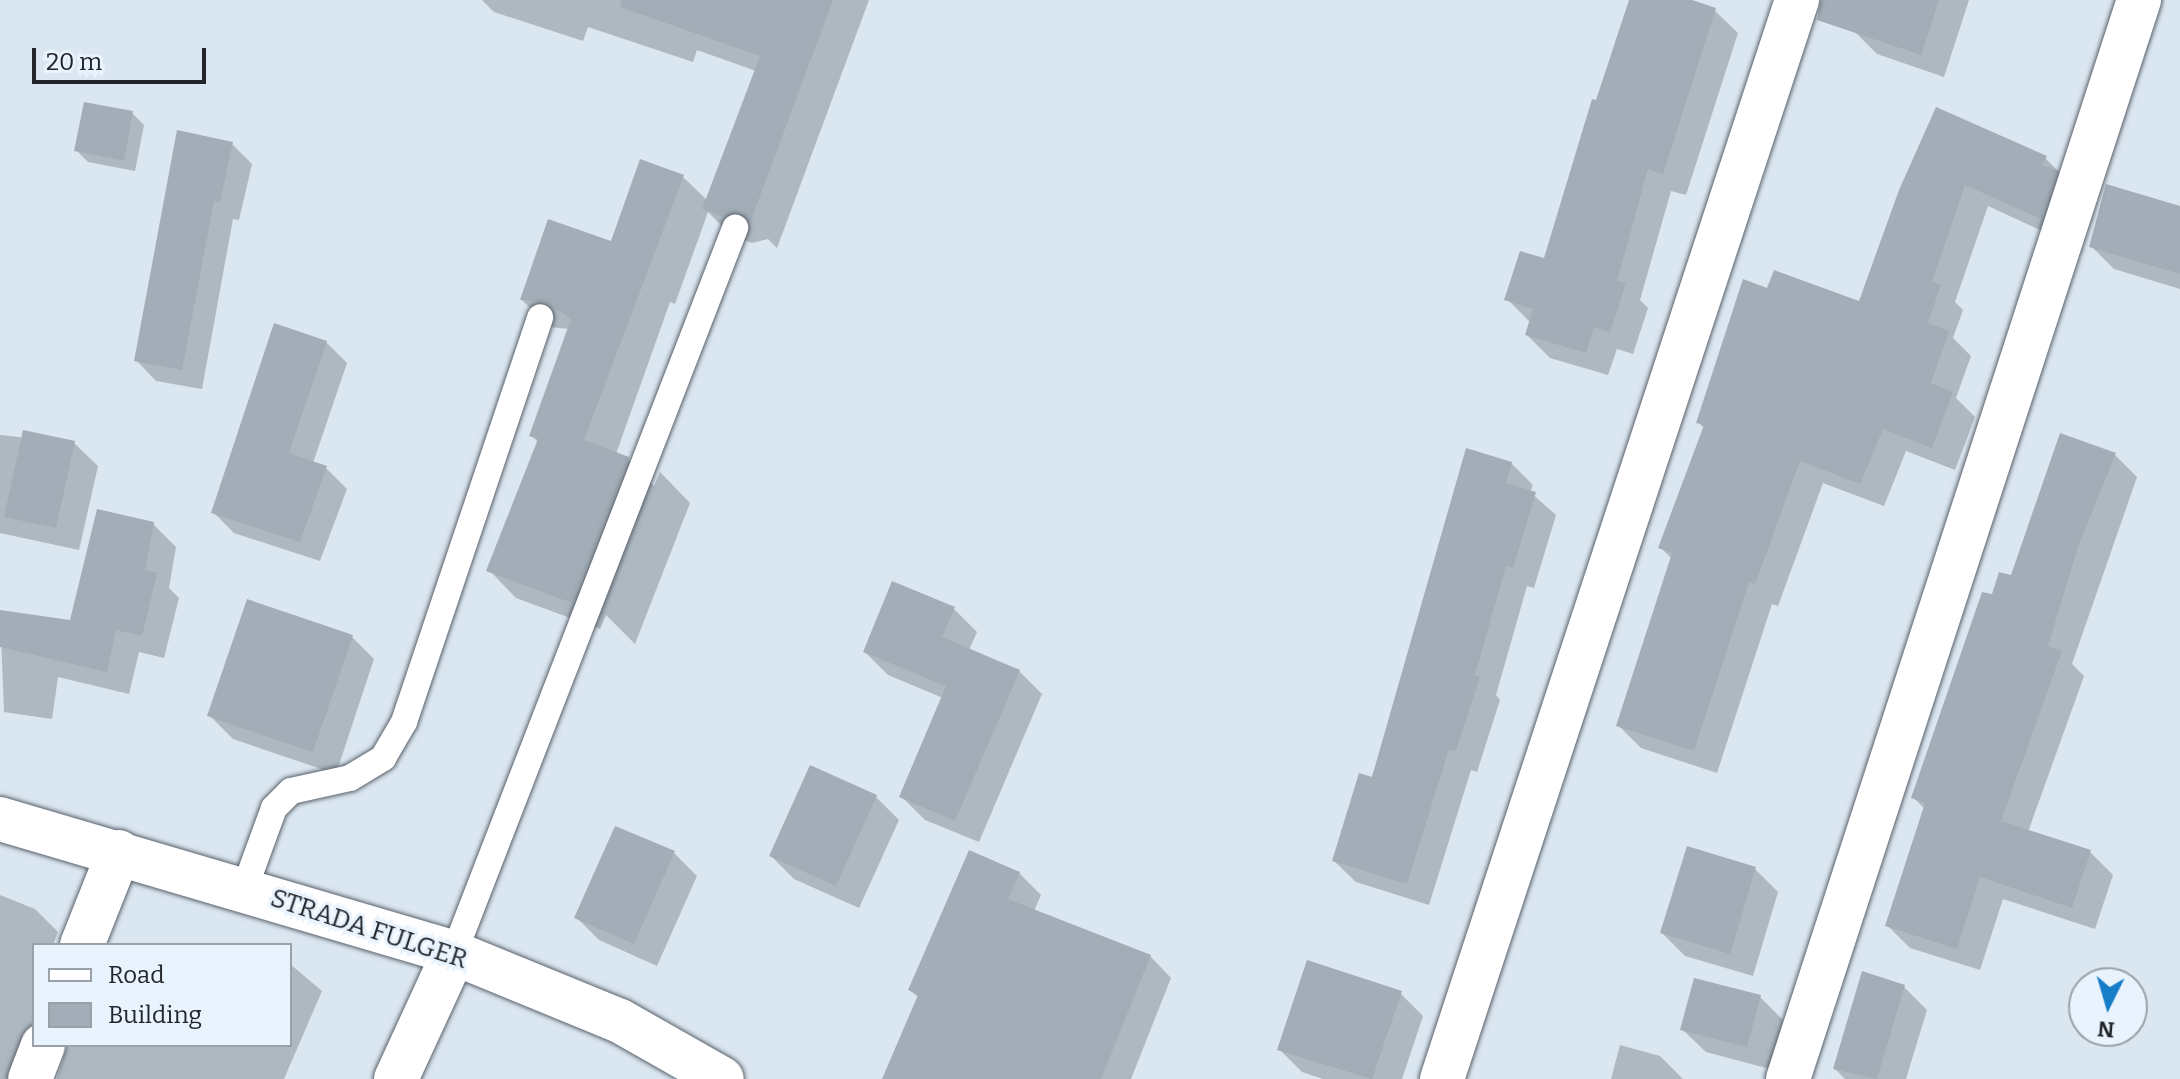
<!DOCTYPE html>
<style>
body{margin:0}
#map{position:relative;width:2180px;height:1079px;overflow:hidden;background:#dae6f0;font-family:Bitter,serif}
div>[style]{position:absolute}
.shadow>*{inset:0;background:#0003}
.building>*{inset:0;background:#a2adb7}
.roads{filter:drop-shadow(0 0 2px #59626c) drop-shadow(0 0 2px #59626c)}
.service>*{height:26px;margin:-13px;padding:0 13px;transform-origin:13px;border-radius:13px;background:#fff}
.minor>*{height:44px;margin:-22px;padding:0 22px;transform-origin:22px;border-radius:22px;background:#fff}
span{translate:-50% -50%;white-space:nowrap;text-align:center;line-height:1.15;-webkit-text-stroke:6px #e8f3fe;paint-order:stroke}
.street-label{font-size:26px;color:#22262a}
.legend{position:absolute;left:32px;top:943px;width:260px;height:104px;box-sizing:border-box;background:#e8f3fe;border:2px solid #99a1a9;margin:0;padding:10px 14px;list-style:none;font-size:24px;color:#22262a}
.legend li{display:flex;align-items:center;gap:16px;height:40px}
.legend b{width:40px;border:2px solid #99a1a9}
.north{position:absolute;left:2068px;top:967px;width:80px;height:80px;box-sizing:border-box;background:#e8f3fe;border:2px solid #99a1a9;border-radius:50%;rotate:185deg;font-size:22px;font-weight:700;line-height:32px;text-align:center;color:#22262a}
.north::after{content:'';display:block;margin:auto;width:28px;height:36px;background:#167dc8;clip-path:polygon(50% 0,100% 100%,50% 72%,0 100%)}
.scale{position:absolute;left:32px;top:48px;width:174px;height:36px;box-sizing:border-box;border:4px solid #22262a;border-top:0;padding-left:10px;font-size:24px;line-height:28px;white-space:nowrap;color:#22262a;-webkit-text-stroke:6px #e8f3fe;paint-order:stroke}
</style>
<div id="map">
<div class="shadow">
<div style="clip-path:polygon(482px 0,869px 0,777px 248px,768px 239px,752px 243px,732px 236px,708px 212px,675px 304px,670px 302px,616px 454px,628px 459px,654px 486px,660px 472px,690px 503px,635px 644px,606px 615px,600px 629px,516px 598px,489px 570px,538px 442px,531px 435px,569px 329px,549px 327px,522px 300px,612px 244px,683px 177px,708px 201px,756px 71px,697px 50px,693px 62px,588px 27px,583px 41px,494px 12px)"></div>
<div style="clip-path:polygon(1631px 0,1685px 0,1714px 10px,1738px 33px,1686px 195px,1671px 191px,1640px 300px,1648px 308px,1633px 354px,1617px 349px,1608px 375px,1550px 358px,1527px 335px,1531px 323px,1507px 299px,1546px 261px)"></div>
<div style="clip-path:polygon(1864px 0,1969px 0,1944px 77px,1877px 54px,1854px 31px)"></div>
<div style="clip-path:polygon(132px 113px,144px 125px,135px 171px,88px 162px,77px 151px)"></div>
<div style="clip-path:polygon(232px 144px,252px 164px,239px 220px,233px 219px,202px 389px,156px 381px,137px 361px)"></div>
<div style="clip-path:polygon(2045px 158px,2068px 181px,2064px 241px,1988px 206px,1955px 302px,1963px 310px,1953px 338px,1971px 356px,1956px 398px,1975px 417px,1955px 470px,1906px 451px,1884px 506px,1823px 483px,1778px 606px,1772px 604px,1717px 773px,1641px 748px,1618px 725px,1672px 559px,1660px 547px,1704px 428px,1698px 422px,1769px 291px,1861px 304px,1900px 191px)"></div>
<div style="clip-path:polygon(2180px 208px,2180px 289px,2114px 269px,2091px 246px)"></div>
<div style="clip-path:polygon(326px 342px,347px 363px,313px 463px,326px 468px,347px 489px,320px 561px,234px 533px,213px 512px)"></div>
<div style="clip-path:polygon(0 435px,74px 443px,98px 466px,79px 550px,0 533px)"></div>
<div style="clip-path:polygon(2114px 454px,2137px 477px,2072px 664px,2084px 676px,2028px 832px,2090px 852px,2113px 875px,2095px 929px,2003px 899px,1980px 970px,1910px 948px,1887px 925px,1925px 809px,1913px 797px,1994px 597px)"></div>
<div style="clip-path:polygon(1511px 463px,1533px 485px,1530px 492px,1556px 515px,1534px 588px,1527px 586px,1496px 695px,1500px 700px,1477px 772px,1471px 770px,1429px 905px,1356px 882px,1334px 861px)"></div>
<div style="clip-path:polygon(153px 524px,176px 547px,169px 588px,179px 598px,164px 658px,139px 652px,129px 694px,58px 677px,52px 719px,4px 712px,0 612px,72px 622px)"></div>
<div style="clip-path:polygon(954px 609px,977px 632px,969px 650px,1019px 671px,1042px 694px,979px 842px,925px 820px,902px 797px,943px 698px,888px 675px,865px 652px)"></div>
<div style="clip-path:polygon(351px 636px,374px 659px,336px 774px,233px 739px,210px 716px)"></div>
<div style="clip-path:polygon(876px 797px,899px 820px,859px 908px,794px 879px,771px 856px)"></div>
<div style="clip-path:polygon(674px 853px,697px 876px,657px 966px,599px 940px,576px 917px)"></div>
<div style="clip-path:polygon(1755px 869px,1778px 892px,1753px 976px,1685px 956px,1662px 933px)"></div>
<div style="clip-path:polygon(1019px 873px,1041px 895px,1034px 911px,1150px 956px,1171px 978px,1131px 1079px,884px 1079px,919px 998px,910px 990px)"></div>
<div style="clip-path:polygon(0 895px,35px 909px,58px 932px,53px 945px,34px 945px,34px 1045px,67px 1045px,51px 1048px,36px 1079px,0 1079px)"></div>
<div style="clip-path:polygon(290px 964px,322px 991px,284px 1079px,57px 1079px,67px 1045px,290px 1045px)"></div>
<div style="clip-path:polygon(1904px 987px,1927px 1010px,1906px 1079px,1845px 1079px,1835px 1069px)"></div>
<div style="clip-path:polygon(1400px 993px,1423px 1016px,1402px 1079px,1323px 1079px,1302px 1072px,1279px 1049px)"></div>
<div style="clip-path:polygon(1760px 997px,1783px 1020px,1770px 1069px,1706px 1052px,1682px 1029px)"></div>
<div style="clip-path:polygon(1620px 1045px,1660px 1056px,1683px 1079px,1611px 1079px)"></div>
</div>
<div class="building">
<div style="clip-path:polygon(622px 0,833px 0,750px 223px,740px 213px,724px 217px,702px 209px,760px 56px,620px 7px)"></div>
<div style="clip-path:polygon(1629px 0,1692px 0,1716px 8px,1663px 174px,1648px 169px,1617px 281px,1626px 283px,1610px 332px,1594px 327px,1586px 353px,1525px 335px,1533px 309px,1504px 300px,1520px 251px,1544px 258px,1592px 99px,1596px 100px)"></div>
<div style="clip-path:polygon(1821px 0,1939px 0,1921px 55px,1817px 20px)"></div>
<div style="clip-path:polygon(84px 102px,133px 111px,124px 161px,74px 151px)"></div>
<div style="clip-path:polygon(1936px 107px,2047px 156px,2042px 165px,2058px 170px,2041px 219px,1965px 185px,1932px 282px,1941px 285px,1928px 323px,1949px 331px,1931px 383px,1953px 392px,1932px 448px,1883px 429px,1860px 484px,1800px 461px,1755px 584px,1749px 582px,1694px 751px,1616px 726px,1672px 553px,1658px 548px,1704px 425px,1696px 423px,1743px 279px,1767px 288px,1774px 270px,1859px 301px,1899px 190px)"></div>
<div style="clip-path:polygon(177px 130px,233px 142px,220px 202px,214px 201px,182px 370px,134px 361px)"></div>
<div style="clip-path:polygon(640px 159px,684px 175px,584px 440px,629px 457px,572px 603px,486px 571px,538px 439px,529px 436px,571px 319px,546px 302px,520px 300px,548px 219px,611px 241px)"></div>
<div style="clip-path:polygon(2106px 184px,2180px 206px,2180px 274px,2089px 247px)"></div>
<div style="clip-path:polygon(274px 323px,327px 341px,289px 453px,327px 466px,300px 542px,211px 513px)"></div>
<div style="clip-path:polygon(23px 430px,75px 441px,56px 528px,4px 517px)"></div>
<div style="clip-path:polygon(2060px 433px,2116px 453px,2078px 547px,2048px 646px,2062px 651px,2001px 821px,2091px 850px,2072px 908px,1980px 877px,1957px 949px,1885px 926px,1925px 803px,1911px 798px,1982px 592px,1992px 594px,1999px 572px,2011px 575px)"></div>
<div style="clip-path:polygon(1466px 448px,1512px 462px,1506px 483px,1536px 492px,1513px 568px,1506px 566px,1475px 675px,1480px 676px,1456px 751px,1449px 749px,1407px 884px,1332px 861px,1359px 773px,1372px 777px)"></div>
<div style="clip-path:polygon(659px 469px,603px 615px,602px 615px)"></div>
<div style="clip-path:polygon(97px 509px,154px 522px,145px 570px,157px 573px,142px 636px,116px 630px,107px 672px,0 647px,0 610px,70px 620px)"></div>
<div style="clip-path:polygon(892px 581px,955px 607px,942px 637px,1020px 670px,955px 821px,899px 797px,946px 686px,863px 652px)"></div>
<div style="clip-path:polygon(247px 599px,353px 635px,313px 752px,207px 716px)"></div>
<div style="clip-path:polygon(810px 765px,877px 795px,836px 886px,769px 856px)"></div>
<div style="clip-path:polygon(615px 826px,675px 851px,634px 944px,574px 918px)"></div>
<div style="clip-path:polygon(1687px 846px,1756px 867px,1730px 954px,1660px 933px)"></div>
<div style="clip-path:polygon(969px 850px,1020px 872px,1008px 899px,1151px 955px,1101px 1079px,882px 1079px,918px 995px,908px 990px)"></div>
<div style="clip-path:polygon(1307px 960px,1402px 991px,1372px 1079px,1277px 1050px)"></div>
<div style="clip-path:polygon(1862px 971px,1905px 985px,1877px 1079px,1833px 1069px)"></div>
<div style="clip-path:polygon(1694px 978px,1761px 995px,1747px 1047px,1680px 1030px)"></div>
</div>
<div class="roads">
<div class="service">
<div style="left:244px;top:890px;width:87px;rotate:-69.9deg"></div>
<div style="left:274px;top:808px;width:24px;rotate:-45deg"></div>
<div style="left:291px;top:791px;width:60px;rotate:-12.4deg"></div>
<div style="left:350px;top:778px;width:39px;rotate:-31deg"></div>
<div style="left:383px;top:758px;width:42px;rotate:-59.7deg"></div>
<div style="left:404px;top:722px;width:427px;rotate:-71.4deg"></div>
<div style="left:454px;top:953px;width:778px;rotate:-68.81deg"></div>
</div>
<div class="minor">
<div style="left:0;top:819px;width:473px;rotate:16.4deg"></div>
<div style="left:454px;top:953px;width:179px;rotate:22.3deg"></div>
<div style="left:620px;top:1021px;width:117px;rotate:29.6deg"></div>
<div style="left:82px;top:945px;width:100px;rotate:-68.3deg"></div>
<div style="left:30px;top:1079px;width:36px;rotate:-69deg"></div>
<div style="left:396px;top:1079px;width:139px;rotate:-65.3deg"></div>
<div style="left:1442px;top:1079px;width:1136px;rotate:-71.79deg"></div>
<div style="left:1788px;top:1079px;width:1135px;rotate:-71.98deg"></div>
</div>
</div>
<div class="street-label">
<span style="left:369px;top:929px;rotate:18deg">STRADA FULGER</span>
</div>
<ul class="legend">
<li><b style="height:10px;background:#fff"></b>Road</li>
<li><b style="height:22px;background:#a2adb7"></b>Building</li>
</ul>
<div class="north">N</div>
<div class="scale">20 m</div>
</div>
